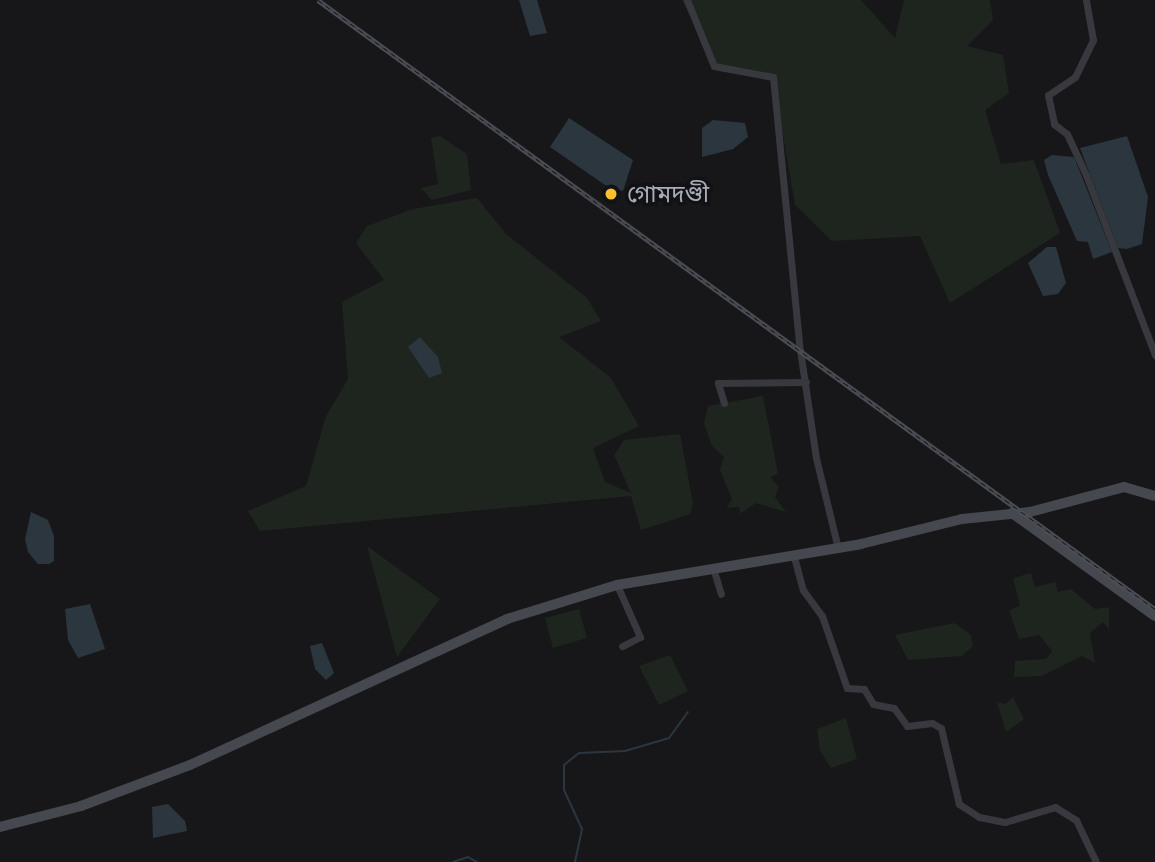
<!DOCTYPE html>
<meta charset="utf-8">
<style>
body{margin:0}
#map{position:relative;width:1155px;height:862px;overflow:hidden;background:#17171a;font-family:"PT Sans","Noto Sans Bengali",sans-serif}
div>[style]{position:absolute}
.green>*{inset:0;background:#1d251e}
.water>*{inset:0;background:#2c363f}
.stream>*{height:2px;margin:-1px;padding:0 1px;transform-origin:1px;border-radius:1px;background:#2c363f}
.minor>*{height:7px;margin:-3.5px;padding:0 3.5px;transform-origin:3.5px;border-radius:3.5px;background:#38393f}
.secondary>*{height:10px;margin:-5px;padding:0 5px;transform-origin:5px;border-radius:5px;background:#46484f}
.rail>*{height:4.5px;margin-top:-2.25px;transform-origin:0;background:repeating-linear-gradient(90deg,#121215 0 5px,#4b4d54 0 10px);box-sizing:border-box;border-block:2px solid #4b4d54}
.dots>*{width:19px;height:19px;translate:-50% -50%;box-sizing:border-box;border:4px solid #121215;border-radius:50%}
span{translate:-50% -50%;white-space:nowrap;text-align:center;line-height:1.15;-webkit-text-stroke:7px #121215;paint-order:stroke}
.poi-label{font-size:24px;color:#a9adba}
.left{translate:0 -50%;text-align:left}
</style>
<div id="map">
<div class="green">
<div style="clip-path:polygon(682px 0,861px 0,895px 38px,904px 0,990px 0,993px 20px,967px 46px,1003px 55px,1009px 93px,985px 110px,1001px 164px,1034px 160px,1060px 233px,950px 303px,920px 236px,832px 241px,795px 205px,773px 77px,714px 66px)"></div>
<div style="clip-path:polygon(440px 136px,467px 154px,471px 190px,432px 200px,421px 188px,438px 184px,431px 138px)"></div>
<div style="clip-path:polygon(477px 198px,506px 234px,587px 298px,601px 321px,559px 337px,611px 378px,639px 426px,593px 448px,605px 482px,631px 493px,614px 455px,624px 440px,680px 434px,693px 503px,690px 514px,641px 530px,631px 496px,260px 531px,248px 511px,306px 486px,326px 416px,348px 379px,342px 302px,384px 280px,356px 243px,367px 226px,413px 209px)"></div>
<div style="clip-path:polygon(763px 396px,778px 474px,770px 477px,779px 487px,775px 497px,786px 512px,756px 503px,740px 514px,739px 507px,727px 508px,732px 499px,720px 470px,724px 457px,712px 446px,704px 424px,708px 406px)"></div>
<div style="clip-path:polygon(367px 546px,440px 599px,397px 657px)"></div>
<div style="clip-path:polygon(1031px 573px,1035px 587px,1055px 582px,1058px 592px,1071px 589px,1095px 609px,1109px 607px,1109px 629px,1103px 622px,1090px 633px,1095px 663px,1082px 656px,1042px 676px,1014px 677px,1015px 661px,1046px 659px,1052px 651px,1039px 635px,1019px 639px,1009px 610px,1020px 606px,1013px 578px)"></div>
<div style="clip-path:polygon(579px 609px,587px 638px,553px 648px,545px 618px)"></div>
<div style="clip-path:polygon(955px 623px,971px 635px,973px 646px,962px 656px,908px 660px,895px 635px)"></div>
<div style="clip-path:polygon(670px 655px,688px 691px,659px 705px,639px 666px)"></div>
<div style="clip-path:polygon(1013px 697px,1024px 719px,1006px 732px,997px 702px,1005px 704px)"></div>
<div style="clip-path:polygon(846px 718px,857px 759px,831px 768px,820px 751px,817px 729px)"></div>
</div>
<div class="water">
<div style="clip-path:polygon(519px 0,537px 0,547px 33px,530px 36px)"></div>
<div style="clip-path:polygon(569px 118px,633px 160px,623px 191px,605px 185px,550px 147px)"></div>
<div style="clip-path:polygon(713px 120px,745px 123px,748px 137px,733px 149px,702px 157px,702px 128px)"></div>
<div style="clip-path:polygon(1127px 136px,1148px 197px,1142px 244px,1127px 249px,1118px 248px,1080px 148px)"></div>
<div style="clip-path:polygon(1052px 155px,1074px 157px,1112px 252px,1093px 259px,1088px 242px,1077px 241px,1048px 175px,1044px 160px)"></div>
<div style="clip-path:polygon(1047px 247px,1056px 247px,1066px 283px,1058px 294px,1043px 296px,1028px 263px)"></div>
<div style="clip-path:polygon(420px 337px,438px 357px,442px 373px,429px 378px,408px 347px)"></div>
<div style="clip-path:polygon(31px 512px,48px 520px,54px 536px,54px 561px,49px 564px,38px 564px,28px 552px,25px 539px)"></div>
<div style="clip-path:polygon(90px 604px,105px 649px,78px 658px,68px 640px,65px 609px)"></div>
<div style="clip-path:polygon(322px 643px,334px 673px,326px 680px,315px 669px,310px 646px)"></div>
<div style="clip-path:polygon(168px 804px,185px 821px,187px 831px,153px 838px,152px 807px)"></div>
</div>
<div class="stream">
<div style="left:453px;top:862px;width:16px;rotate:-18deg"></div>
<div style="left:468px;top:857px;width:10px;rotate:29deg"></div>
<div style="left:575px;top:862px;width:34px;rotate:-78deg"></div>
<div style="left:582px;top:829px;width:43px;rotate:-114.8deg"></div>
<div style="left:564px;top:790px;width:25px;rotate:-90deg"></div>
<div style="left:564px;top:765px;width:19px;rotate:-39deg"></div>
<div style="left:579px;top:753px;width:46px;rotate:-2.5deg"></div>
<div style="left:625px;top:751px;width:46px;rotate:-16.5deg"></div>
<div style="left:669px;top:738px;width:32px;rotate:-54deg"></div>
</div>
<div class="minor">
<div style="left:687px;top:0;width:71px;rotate:67.8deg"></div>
<div style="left:714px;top:66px;width:60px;rotate:10.6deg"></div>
<div style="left:773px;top:77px;width:274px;rotate:84.4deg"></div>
<div style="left:800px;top:350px;width:109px;rotate:81.6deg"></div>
<div style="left:816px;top:458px;width:93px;rotate:76.3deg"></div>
<div style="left:1086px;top:0;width:41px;rotate:80.1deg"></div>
<div style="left:1093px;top:40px;width:41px;rotate:115.9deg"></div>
<div style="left:1075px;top:77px;width:32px;rotate:146deg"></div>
<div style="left:1048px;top:95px;width:30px;rotate:78deg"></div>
<div style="left:1054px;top:124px;width:16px;rotate:38deg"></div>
<div style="left:1067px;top:134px;width:45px;rotate:65.1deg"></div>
<div style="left:1086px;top:175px;width:193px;rotate:69deg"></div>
<div style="left:724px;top:403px;width:21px;rotate:-107deg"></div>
<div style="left:718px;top:383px;width:88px;rotate:-0.7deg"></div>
<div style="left:794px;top:557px;width:34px;rotate:75deg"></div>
<div style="left:803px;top:590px;width:32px;rotate:54deg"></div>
<div style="left:822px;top:616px;width:76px;rotate:70.9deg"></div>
<div style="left:847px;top:688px;width:17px;rotate:3deg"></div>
<div style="left:864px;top:689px;width:17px;rotate:59deg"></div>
<div style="left:873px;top:704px;width:21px;rotate:11deg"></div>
<div style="left:894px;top:708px;width:22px;rotate:54deg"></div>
<div style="left:907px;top:726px;width:25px;rotate:-7deg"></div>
<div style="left:932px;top:723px;width:10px;rotate:29deg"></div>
<div style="left:941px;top:728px;width:78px;rotate:76.7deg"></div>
<div style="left:959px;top:804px;width:24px;rotate:33deg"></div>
<div style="left:979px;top:817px;width:26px;rotate:11deg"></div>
<div style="left:1005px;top:822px;width:52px;rotate:-16.7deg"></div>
<div style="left:1055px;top:807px;width:25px;rotate:32deg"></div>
<div style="left:1076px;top:820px;width:47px;rotate:64.5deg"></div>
<div style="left:713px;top:568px;width:27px;rotate:73deg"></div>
<div style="left:617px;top:585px;width:57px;rotate:66.1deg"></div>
<div style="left:640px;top:637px;width:20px;rotate:153deg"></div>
</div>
<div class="secondary">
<div style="left:1012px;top:513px;width:176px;rotate:35.8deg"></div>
<div style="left:0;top:827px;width:84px;rotate:-14.5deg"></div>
<div style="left:81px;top:806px;width:116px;rotate:-20.6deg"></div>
<div style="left:190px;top:765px;width:349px;rotate:-24.7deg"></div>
<div style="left:507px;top:619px;width:115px;rotate:-17.2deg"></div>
<div style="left:617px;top:585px;width:247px;rotate:-9.5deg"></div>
<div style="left:861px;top:544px;width:104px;rotate:-13.9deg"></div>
<div style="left:962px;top:519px;width:68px;rotate:-5.9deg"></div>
<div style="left:1030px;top:512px;width:97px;rotate:-14.9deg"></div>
<div style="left:1124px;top:487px;width:32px;rotate:16deg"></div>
</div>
<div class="rail">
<div style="left:318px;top:0;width:1035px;rotate:36.04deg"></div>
</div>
<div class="dots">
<div style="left:611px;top:194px;background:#fdbf2c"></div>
</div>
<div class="poi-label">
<span class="left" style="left:627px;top:194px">গোমদণ্ডী</span>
</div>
</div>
